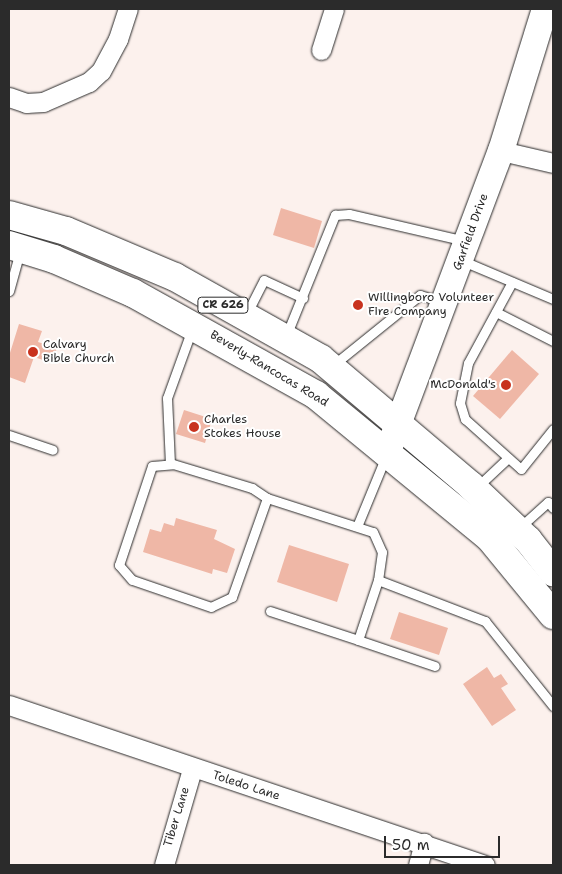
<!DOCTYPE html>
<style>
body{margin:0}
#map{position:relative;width:562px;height:874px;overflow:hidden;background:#fcf1ed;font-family:"Shantell Sans",sans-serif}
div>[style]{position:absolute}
.building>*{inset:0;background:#efb7a6}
.roads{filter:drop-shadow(0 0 1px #2b2b2b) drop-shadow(0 0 1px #2b2b2b)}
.lane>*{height:9px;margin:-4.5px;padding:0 4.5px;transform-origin:4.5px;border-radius:4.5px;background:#fff}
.street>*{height:19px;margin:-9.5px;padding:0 9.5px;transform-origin:9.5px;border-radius:9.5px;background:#fff}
.secondary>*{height:26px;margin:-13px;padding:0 13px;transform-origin:13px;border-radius:13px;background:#fff}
.primary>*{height:28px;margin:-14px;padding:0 14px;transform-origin:14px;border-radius:14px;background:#fff}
.dots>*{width:14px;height:14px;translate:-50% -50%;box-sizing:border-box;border:2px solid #fff;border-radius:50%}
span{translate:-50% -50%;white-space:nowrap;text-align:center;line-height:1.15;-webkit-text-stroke:4px #fff;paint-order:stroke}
.shield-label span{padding:1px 4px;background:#fff;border:1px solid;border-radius:4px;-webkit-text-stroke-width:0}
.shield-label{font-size:11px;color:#2b2b2b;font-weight:700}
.street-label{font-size:12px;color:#2b2b2b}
.poi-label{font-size:12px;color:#2b2b2b}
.left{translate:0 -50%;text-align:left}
.right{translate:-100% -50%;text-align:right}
.frame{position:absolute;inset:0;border:10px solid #2b2b2b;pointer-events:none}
.scale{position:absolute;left:384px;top:836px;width:116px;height:22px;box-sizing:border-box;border:2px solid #2b2b2b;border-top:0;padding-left:6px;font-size:15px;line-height:18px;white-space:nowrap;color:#2b2b2b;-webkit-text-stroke:4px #fff;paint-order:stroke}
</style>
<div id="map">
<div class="building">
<div style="clip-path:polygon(281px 208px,322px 221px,314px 248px,273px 235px)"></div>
<div style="clip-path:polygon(19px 324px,42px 331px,38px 342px,57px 348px,52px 363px,34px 357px,25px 383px,9px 377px,9px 356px)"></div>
<div style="clip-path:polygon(512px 350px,539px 374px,500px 419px,473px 396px)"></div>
<div style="clip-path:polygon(184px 410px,212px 419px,205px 443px,176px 434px)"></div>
<div style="clip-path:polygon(176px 518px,217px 530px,214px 539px,235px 549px,227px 573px,213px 569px,212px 574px,143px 552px,150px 529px,161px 532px,164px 523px,174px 526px)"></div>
<div style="clip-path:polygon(289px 545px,349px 564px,337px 602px,277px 582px)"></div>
<div style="clip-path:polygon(399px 612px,448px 628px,439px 655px,390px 639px)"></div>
<div style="clip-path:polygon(487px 667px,494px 678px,501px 674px,508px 684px,501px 688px,516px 710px,492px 726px,463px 684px)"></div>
</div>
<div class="roads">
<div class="lane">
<div style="left:463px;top:261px;width:98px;rotate:22.9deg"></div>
<div style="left:512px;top:282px;width:92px;rotate:118.5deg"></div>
<div style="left:468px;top:363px;width:41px;rotate:101.3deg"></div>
<div style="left:460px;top:403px;width:17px;rotate:73deg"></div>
<div style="left:465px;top:419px;width:75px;rotate:41.8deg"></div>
<div style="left:521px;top:469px;width:51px;rotate:-51.3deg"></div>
<div style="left:9px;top:291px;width:41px;rotate:-74.6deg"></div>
<div style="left:496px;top:312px;width:64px;rotate:27deg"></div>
<div style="left:247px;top:313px;width:37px;rotate:-63deg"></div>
<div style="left:264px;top:280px;width:43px;rotate:24.8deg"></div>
<div style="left:286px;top:336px;width:131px;rotate:-68deg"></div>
<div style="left:335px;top:215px;width:14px;rotate:-4deg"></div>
<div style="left:349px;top:214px;width:119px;rotate:13.1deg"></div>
<div style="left:332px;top:366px;width:113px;rotate:-38.9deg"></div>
<div style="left:420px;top:295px;width:24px;rotate:17deg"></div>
<div style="left:9px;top:435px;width:46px;rotate:18.8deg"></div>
<div style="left:170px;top:464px;width:66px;rotate:-92.6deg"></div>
<div style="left:167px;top:398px;width:73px;rotate:-70.1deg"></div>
<div style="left:476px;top:488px;width:44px;rotate:-43.2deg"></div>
<div style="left:267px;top:498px;width:105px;rotate:109.5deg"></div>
<div style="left:232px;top:597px;width:23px;rotate:155deg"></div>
<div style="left:211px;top:607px;width:83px;rotate:-161.1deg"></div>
<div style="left:132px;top:580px;width:20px;rotate:-131deg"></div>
<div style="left:119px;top:565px;width:104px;rotate:-71.6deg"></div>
<div style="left:152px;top:466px;width:21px;rotate:-5deg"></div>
<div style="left:173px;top:464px;width:83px;rotate:16.9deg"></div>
<div style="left:252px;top:488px;width:18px;rotate:34deg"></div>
<div style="left:267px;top:498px;width:111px;rotate:17.8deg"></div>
<div style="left:373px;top:532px;width:22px;rotate:66deg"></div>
<div style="left:382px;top:552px;width:28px;rotate:98deg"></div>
<div style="left:378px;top:580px;width:115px;rotate:21deg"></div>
<div style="left:485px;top:621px;width:109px;rotate:51.3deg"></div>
<div style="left:358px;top:524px;width:74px;rotate:-67.6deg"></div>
<div style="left:519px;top:528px;width:39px;rotate:-42deg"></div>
<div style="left:548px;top:502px;width:8px;rotate:50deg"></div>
<div style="left:378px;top:580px;width:63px;rotate:108.4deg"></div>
<div style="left:358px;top:640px;width:81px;rotate:18.7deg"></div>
<div style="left:270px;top:611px;width:93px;rotate:18.2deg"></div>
</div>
<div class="street">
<div style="left:321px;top:50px;width:43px;rotate:-72.4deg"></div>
<div style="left:9px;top:97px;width:18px;rotate:19deg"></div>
<div style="left:26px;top:103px;width:17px;rotate:-3deg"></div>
<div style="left:43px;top:102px;width:50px;rotate:-23.5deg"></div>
<div style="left:89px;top:82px;width:16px;rotate:-43deg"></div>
<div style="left:101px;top:71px;width:36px;rotate:-62deg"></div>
<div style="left:118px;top:39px;width:32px;rotate:-72deg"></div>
<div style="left:501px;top:151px;width:53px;rotate:13deg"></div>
<div style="left:9px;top:705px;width:502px;rotate:18.58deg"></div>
<div style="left:164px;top:865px;width:100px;rotate:-73.7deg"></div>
<div style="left:418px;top:865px;width:23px;rotate:-75deg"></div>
</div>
<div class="secondary">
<div style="left:388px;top:451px;width:321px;rotate:-69.4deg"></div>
<div style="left:501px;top:151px;width:149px;rotate:-72.8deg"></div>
</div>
<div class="primary">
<div style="left:9px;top:215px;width:59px;rotate:15.7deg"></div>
<div style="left:66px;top:231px;width:118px;rotate:22.9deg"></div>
<div style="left:175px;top:277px;width:167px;rotate:29.3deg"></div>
<div style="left:321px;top:359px;width:195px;rotate:40.2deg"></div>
<div style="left:470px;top:485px;width:80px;rotate:43.5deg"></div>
<div style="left:528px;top:540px;width:41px;rotate:52deg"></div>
<div style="left:9px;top:245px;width:47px;rotate:17.3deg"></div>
<div style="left:54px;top:259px;width:86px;rotate:23.3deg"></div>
<div style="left:133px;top:293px;width:210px;rotate:29.1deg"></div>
<div style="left:316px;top:395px;width:224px;rotate:39.4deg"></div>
<div style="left:489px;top:537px;width:101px;rotate:50.6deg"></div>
</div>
</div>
<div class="dots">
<div style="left:358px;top:305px;background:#c8321e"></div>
<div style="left:33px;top:352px;background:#c8321e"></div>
<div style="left:506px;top:385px;background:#c8321e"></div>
<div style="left:194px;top:427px;background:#c8321e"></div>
</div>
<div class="shield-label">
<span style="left:223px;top:305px">CR 626</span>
</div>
<div class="street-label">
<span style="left:471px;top:232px;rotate:-70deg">Garfield Drive</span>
<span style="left:269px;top:369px;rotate:31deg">Beverly-Rancocas Road</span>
<span style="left:246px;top:786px;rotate:18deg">Toledo Lane</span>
<span style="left:177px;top:817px;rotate:-73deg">Tiber Lane</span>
</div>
<div class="poi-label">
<span class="left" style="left:368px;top:305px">Willingboro Volunteer<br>Fire Company</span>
<span class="left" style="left:43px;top:352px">Calvary<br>Bible Church</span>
<span class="right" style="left:496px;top:385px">McDonald's</span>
<span class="left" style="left:204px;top:427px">Charles<br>Stokes House</span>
</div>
<div class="frame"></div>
<div class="scale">50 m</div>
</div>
